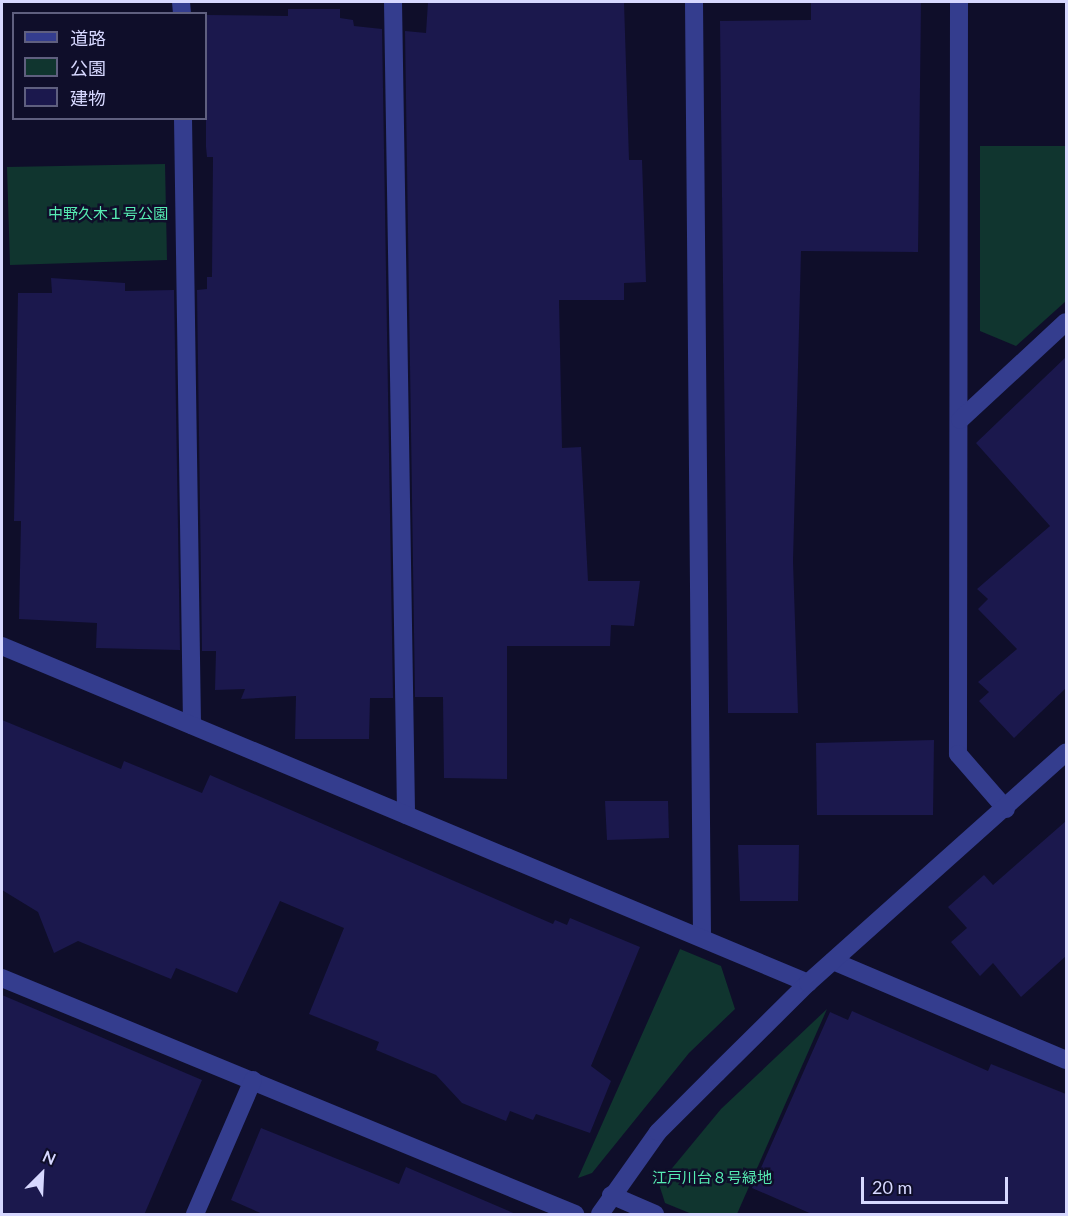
<!DOCTYPE html>
<meta charset="utf-8">
<style>
body{margin:0}
#map{position:relative;width:1068px;height:1216px;overflow:hidden;background:#0f0e2a;font-family:Lato,"Noto Sans JP",sans-serif}
div>[style]{position:absolute}
.green>*{inset:0;background:#10352f}
.building>*{inset:0;background:#1b184d}
.minor>*{height:18px;margin:-9px;padding:0 9px;transform-origin:9px;border-radius:9px;background:#343d8e}
span{translate:-50% -50%;white-space:nowrap;text-align:center;line-height:1.15;-webkit-text-stroke:5px #0f0e2a;paint-order:stroke}
.park-label{font-size:15px;color:#56ecb2}
.frame{position:absolute;inset:0;border:3px solid #d7d8ff;pointer-events:none}
.legend{position:absolute;left:12px;top:12px;width:195px;height:108px;box-sizing:border-box;background:#0f0e2a;border:2px solid #5f5f7f;margin:0;padding:8px 10px;list-style:none;font-size:18px;color:#d7d8ff}
.legend li{display:flex;align-items:center;gap:12px;height:30px}
.legend b{width:30px;border:2px solid #5f5f7f}
.north{position:absolute;left:12px;top:1144px;width:60px;height:60px;-webkit-text-stroke:4px #0f0e2a;paint-order:stroke;rotate:24deg;font-size:16px;font-weight:700;line-height:24px;text-align:center;color:#d7d8ff}
.north::after{content:'';display:block;margin:auto;width:21px;height:27px;background:#d7d8ff;clip-path:polygon(50% 0,100% 100%,50% 72%,0 100%)}
.scale{position:absolute;left:861px;top:1177px;width:147px;height:27px;box-sizing:border-box;border:3px solid #d7d8ff;border-top:0;padding-left:8px;font-size:18px;line-height:21px;white-space:nowrap;color:#d7d8ff;-webkit-text-stroke:4px #0f0e2a;paint-order:stroke}
</style>
<div id="map">
<div class="green">
<div style="clip-path:polygon(980px 146px,1066px 146px,1066px 301px,1016px 346px,980px 331px)"></div>
<div style="clip-path:polygon(165px 164px,167px 260px,10px 265px,7px 167px)"></div>
<div style="clip-path:polygon(680px 949px,721px 966px,735px 1009px,689px 1053px,592px 1173px,578px 1178px)"></div>
<div style="clip-path:polygon(827px 1009px,737px 1214px,692px 1214px,665px 1203px,659px 1184px,721px 1109px)"></div>
</div>
<div class="building">
<div style="clip-path:polygon(428px 2px,624px 2px,629px 160px,642px 160px,646px 282px,624px 283px,624px 300px,559px 300px,562px 448px,581px 447px,588px 581px,640px 581px,634px 626px,611px 625px,610px 646px,507px 646px,507px 779px,444px 778px,443px 697px,415px 697px,405px 31px,426px 33px)"></div>
<div style="clip-path:polygon(811px 2px,921px 2px,918px 252px,801px 251px,793px 561px,798px 713px,728px 713px,720px 21px,811px 20px)"></div>
<div style="clip-path:polygon(288px 9px,340px 9px,340px 18px,353px 20px,354px 26px,382px 29px,393px 698px,370px 698px,369px 739px,295px 739px,296px 696px,241px 699px,245px 689px,215px 690px,216px 651px,202px 651px,197px 290px,207px 289px,207px 277px,212px 277px,213px 157px,207px 157px,206px 147px,206px 15px,288px 16px)"></div>
<div style="clip-path:polygon(51px 278px,125px 283px,125px 291px,174px 290px,180px 650px,96px 648px,97px 623px,19px 619px,21px 521px,14px 521px,18px 293px,52px 293px)"></div>
<div style="clip-path:polygon(1066px 357px,1066px 688px,1014px 738px,979px 701px,989px 692px,978px 682px,1017px 649px,978px 609px,988px 599px,977px 589px,1050px 526px,976px 443px)"></div>
<div style="clip-path:polygon(2px 720px,121px 769px,124px 761px,202px 793px,210px 775px,553px 924px,555px 920px,567px 925px,570px 918px,640px 947px,591px 1066px,611px 1081px,590px 1133px,536px 1114px,533px 1120px,510px 1111px,506px 1121px,462px 1103px,436px 1075px,376px 1050px,379px 1042px,309px 1014px,344px 928px,280px 901px,237px 993px,176px 968px,171px 979px,78px 941px,54px 953px,38px 912px,2px 890px)"></div>
<div style="clip-path:polygon(934px 740px,933px 815px,817px 815px,816px 743px)"></div>
<div style="clip-path:polygon(605px 801px,668px 801px,669px 838px,607px 840px)"></div>
<div style="clip-path:polygon(1066px 821px,1066px 956px,1021px 997px,993px 963px,980px 976px,951px 942px,967px 928px,948px 907px,984px 875px,993px 885px)"></div>
<div style="clip-path:polygon(738px 845px,799px 845px,798px 901px,740px 901px)"></div>
<div style="clip-path:polygon(2px 995px,202px 1080px,144px 1215px,2px 1215px)"></div>
<div style="clip-path:polygon(852px 1011px,988px 1071px,991px 1064px,1066px 1094px,1066px 1215px,814px 1215px,752px 1188px,830px 1012px,848px 1020px)"></div>
<div style="clip-path:polygon(261px 1128px,399px 1184px,406px 1167px,518px 1215px,265px 1215px,231px 1200px)"></div>
</div>
<div class="minor">
<div style="left:181px;top:2px;width:12px;rotate:85deg"></div>
<div style="left:393px;top:2px;width:813px;rotate:89.08deg"></div>
<div style="left:694px;top:2px;width:935px;rotate:89.51deg"></div>
<div style="left:959px;top:2px;width:752px;rotate:90.08deg"></div>
<div style="left:958px;top:754px;width:73px;rotate:48.9deg"></div>
<div style="left:183px;top:118px;width:607px;rotate:89.15deg"></div>
<div style="left:960px;top:420px;width:144px;rotate:-42.8deg"></div>
<div style="left:2px;top:646px;width:874px;rotate:22.69deg"></div>
<div style="left:833px;top:961px;width:253px;rotate:23deg"></div>
<div style="left:2px;top:978px;width:620px;rotate:22.39deg"></div>
<div style="left:611px;top:1195px;width:48px;rotate:23.4deg"></div>
<div style="left:195px;top:1214px;width:146px;rotate:-66.6deg"></div>
<div style="left:600px;top:1214px;width:100px;rotate:-54.7deg"></div>
<div style="left:658px;top:1132px;width:83px;rotate:-45deg"></div>
<div style="left:717px;top:1073px;width:128px;rotate:-44.7deg"></div>
<div style="left:808px;top:983px;width:346px;rotate:-41.8deg"></div>
</div>
<div class="park-label">
<span style="left:108px;top:214px">中野久木１号公園</span>
<span style="left:712px;top:1178px">江戸川台８号緑地</span>
</div>
<div class="frame"></div>
<ul class="legend">
<li><b style="height:8px;background:#343d8e"></b>道路</li>
<li><b style="height:16px;background:#10352f"></b>公園</li>
<li><b style="height:16px;background:#1b184d"></b>建物</li>
</ul>
<div class="north">N</div>
<div class="scale">20 m</div>
</div>
